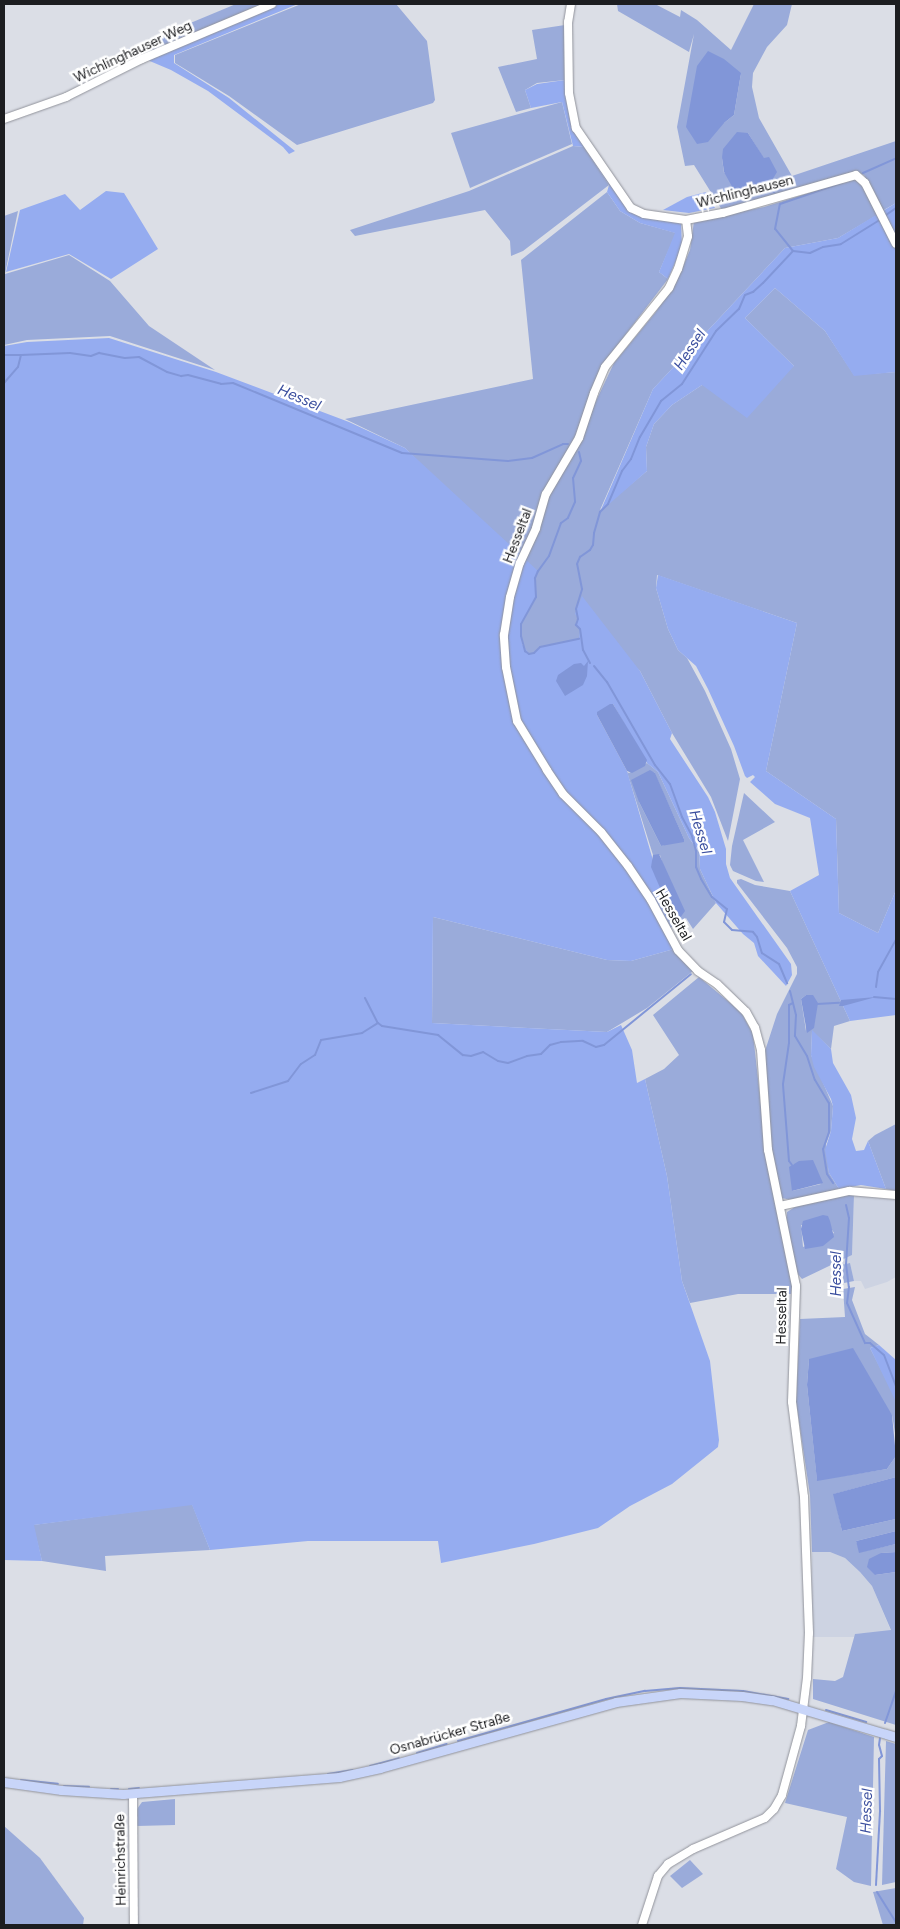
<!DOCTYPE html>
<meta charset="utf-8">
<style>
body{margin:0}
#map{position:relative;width:900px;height:1929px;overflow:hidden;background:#dbdee6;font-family:Figtree,sans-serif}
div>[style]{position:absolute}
.built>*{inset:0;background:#cdd3e2}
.green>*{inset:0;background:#9aabda}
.forest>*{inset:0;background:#95acf0}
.water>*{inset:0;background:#8196d8}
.stream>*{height:2px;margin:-1px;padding:0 1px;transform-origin:1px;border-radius:1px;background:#8196d8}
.roads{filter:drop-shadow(0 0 1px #91939b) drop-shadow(0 0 1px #91939b)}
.minor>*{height:8px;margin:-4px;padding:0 4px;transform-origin:4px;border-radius:4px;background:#fff}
.major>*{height:9px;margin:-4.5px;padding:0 4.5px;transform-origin:4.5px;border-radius:4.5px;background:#c8d5f9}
span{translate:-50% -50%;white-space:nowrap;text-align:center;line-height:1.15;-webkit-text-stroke:5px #fff;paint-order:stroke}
.street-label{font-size:14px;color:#1c1d20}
.water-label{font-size:15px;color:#3a4e9e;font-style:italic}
.frame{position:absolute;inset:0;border:5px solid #1c1d20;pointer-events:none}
</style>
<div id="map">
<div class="built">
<div style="clip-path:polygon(854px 1195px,896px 1200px,896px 1277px,887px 1282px,865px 1289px,861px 1281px,854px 1281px,850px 1263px,841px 1265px,841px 1260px,852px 1255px)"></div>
<div style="clip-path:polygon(812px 1552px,830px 1552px,845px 1558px,860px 1572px,872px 1586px,891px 1631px,855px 1634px,855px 1637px,812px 1637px)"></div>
</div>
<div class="green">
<div style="clip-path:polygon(236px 4px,266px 4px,133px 61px,128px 49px)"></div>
<div style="clip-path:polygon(301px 4px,396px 4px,427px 41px,435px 100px,433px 103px,297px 145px,229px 96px,175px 63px,175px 55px)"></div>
<div style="clip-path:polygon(evenodd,617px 4px,655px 4px,680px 17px,681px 10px,697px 20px,731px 50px,754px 4px,792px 4px,787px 25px,767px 47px,753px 73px,752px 87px,759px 118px,792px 176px,896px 141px,896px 203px,882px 211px,864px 175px,857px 173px,722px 210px,694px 165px,685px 166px,677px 127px,694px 34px,689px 52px,618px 11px,617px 4px,741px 73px,734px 115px,724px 123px,741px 73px,617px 4px,748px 133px,764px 159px,724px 173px,722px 158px,748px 133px)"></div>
<div style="clip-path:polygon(565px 25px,565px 80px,537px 83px,525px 90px,531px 108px,516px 112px,498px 67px,537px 59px,532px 30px)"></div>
<div style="clip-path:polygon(562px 102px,572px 144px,470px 188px,451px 133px)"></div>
<div style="clip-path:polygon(573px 146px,584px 147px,609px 185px,523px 251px,511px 256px,510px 241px,485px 210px,355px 236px,350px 230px,469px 191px)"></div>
<div style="clip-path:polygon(854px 179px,862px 184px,879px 214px,838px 238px,785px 248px,653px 389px,600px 510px,647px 471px,646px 447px,654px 424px,672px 405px,702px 385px,794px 366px,745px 318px,775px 288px,825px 331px,854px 375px,896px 372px,896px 890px,878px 933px,839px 913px,836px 819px,766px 771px,797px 623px,657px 575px,656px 588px,668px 629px,678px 650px,687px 658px,705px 691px,731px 749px,740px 779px,728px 841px,711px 797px,672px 733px,640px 671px,578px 617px,576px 623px,580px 629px,580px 639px,540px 647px,534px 653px,529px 654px,525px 651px,521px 636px,521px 624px,536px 597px,535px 578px,405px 448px,345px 419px,533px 379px,521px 260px,607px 192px,620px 211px,640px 223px,676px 233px,659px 272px,668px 279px,600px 368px,576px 434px,567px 453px,568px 465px,582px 440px,595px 403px,614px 363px,655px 313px,676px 283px,690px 250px,694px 221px,764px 207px)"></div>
<div style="clip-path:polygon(18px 211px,5px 274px,69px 255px,110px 281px,149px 326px,215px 370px,110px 336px,27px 340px,4px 345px,4px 216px)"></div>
<div style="clip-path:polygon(evenodd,647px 763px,658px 772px,689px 838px,699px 852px,700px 869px,716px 903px,693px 929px,686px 918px,669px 929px,665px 921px,676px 914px,678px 917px,660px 855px,653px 855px,627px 772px,629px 773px,647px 763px,654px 772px,684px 839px,661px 846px,639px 802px,654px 772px)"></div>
<div style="clip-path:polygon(744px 793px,775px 822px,743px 840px,764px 882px,756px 881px,733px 871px,730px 865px,732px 846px)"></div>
<div style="clip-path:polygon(evenodd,741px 879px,755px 885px,790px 891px,850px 1021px,834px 1026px,831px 1049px,812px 1031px,811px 1055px,833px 1106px,831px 1131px,826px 1144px,829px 1173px,839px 1189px,792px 1200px,781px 1198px,771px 1150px,764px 1054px,777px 1014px,797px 974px,797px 967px,787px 948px,737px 883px,737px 880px,741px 879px,806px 995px,806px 1031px,801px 999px,806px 995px,741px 879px,796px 1164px,821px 1184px,792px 1191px,792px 1165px,796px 1164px)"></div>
<div style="clip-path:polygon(433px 917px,607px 960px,631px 961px,674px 949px,693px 971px,647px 1008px,607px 1032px,432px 1023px)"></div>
<div style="clip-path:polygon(699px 977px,741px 1012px,753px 1034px,766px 1151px,792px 1285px,791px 1294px,738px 1294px,690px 1303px,682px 1281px,667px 1176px,645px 1079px,664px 1069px,679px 1055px,653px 1015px)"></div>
<div style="clip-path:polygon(896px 1124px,896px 1191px,886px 1189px,868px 1141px,875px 1135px)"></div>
<div style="clip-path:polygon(evenodd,845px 1195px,854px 1195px,852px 1255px,802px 1279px,797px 1273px,786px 1222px,787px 1212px,798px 1205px,845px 1195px,801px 1225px,831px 1228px,834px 1233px,803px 1247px,801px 1225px)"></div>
<div style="clip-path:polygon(850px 1263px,854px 1281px,844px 1283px,841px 1265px)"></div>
<div style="clip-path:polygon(855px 1287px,852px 1300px,865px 1334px,879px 1345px,870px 1348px,896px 1399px,896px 1439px,892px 1415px,809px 1359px,807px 1385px,817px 1480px,887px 1469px,896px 1456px,896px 1477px,834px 1494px,842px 1531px,896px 1519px,896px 1531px,856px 1541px,860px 1552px,896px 1544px,896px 1552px,881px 1553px,875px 1575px,896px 1572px,896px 1725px,813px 1699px,813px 1679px,835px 1681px,843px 1677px,855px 1634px,891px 1630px,872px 1586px,860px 1572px,845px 1558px,830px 1552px,812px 1552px,810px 1495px,796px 1402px,800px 1319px,845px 1317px,843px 1289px)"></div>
<div style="clip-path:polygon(192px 1504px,210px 1550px,105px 1556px,106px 1571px,42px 1561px,33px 1525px)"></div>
<div style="clip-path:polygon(829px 1722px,874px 1737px,871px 1886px,854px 1882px,836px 1869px,847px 1817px,785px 1803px,808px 1730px)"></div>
<div style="clip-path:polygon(886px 1741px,896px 1744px,896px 1882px,882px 1885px)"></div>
<div style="clip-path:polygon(175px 1799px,175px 1825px,137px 1826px,137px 1809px,142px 1802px)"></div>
<div style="clip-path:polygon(4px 1826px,40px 1858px,84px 1918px,83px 1925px,4px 1925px)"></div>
<div style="clip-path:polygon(690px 1860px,703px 1874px,682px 1888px,670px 1876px)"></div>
<div style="clip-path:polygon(896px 1888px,896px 1925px,883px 1925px,873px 1892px)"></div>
</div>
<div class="forest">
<div style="clip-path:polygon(276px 4px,298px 4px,174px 55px,174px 63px,229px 98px,295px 151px,289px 154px,283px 147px,208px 91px,171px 70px,145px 59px)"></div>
<div style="clip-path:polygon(565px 80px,574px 129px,624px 204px,681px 223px,682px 247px,668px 279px,659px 272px,675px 233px,640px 223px,620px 211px,607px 192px,609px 185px,584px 147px,573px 146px,562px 102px,531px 108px,525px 90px,537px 84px)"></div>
<div style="clip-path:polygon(106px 191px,124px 193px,158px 249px,111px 279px,69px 254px,6px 272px,20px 210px,65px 194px,80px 210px)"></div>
<div style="clip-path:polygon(706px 192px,715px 208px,689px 213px,663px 210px,687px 197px)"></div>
<div style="clip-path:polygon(896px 203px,896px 372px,854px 376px,825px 331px,775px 288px,745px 318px,794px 366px,747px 418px,702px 385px,672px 405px,654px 424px,646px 447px,647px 471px,600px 512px,653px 389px,785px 248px,838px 238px)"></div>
<div style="clip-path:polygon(109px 338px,216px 372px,349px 422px,405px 448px,538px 571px,535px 578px,536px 597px,521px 624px,522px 644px,529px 654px,534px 653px,540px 647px,579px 639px,580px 629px,576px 625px,578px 617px,575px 614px,582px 596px,640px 671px,672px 733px,670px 739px,708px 797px,715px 812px,726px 849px,726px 864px,730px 878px,791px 964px,792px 975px,786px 986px,758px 956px,754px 943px,743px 934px,716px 903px,700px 869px,699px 851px,689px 838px,658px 772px,647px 763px,613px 704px,597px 715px,627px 771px,664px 898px,676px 914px,660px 924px,674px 949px,631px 961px,607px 960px,433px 917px,432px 1023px,607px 1032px,621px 1025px,632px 1050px,637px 1083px,645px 1079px,667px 1176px,682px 1281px,710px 1361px,719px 1440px,718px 1447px,672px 1484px,630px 1506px,598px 1528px,534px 1544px,441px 1563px,438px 1541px,308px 1541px,210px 1550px,192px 1505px,34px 1525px,42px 1561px,4px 1560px,4px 346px,27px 342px)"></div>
<div style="clip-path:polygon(658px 575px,797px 623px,766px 771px,836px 819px,839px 913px,878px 933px,896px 890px,896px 1015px,850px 1021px,790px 891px,819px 875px,810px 818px,775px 804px,750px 782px,755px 777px,753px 775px,747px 778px,745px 776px,734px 746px,708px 689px,696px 666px,678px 650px,668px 629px,656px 588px)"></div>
<div style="clip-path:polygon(812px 1030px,831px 1049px,833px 1063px,851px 1095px,856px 1118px,852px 1139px,856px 1151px,864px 1150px,868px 1141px,886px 1189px,861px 1185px,839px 1189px,829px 1173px,825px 1150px,831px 1131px,833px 1106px,831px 1099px,814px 1067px,811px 1055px)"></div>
<div style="clip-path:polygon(879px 1345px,896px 1360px,896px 1402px,870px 1348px)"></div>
</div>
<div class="water">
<div style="clip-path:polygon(708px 51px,724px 59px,741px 73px,734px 115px,724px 123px,708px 142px,697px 144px,686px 127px,697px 66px)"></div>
<div style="clip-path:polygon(737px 132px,748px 133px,764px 158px,769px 157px,777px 172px,771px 182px,735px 192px,724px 172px,722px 158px,723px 149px)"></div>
<div style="clip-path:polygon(588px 661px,587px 676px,583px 685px,565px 696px,556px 681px,558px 675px,574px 664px,581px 663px,584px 666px)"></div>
<div style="clip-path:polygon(610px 704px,613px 704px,647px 760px,645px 766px,632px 773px,627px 771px,597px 715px,597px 712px)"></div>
<div style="clip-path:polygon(650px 770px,655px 773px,684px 839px,684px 842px,661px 846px,639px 802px,631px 780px)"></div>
<div style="clip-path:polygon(659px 854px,685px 911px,680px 918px,664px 897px,651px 867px,653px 855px)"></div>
<div style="clip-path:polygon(806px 995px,813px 995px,818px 1003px,814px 1028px,807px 1033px,801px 999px)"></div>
<div style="clip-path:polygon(876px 997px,843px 1006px,839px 1006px,841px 1000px)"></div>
<div style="clip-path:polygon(813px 1160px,823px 1183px,792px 1191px,789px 1167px,799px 1161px)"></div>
<div style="clip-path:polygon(823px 1215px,828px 1216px,830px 1221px,834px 1237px,823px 1246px,805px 1249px,801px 1229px,803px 1221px)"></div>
<div style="clip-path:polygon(853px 1348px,892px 1415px,896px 1456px,887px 1469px,817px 1481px,807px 1385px,809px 1359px)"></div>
<div style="clip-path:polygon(896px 1477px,896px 1519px,842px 1531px,833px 1494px)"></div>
<div style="clip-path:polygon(896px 1531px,896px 1544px,859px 1553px,856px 1541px)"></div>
<div style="clip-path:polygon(896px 1552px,896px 1572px,875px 1575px,867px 1567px,869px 1559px,881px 1553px)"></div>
</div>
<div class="stream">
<div style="left:863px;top:173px;width:36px;rotate:-24deg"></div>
<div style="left:764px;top:184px;width:13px;rotate:39deg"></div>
<div style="left:886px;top:215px;width:12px;rotate:-35deg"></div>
<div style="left:793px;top:251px;width:28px;rotate:-129deg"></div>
<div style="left:775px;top:229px;width:25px;rotate:-79deg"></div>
<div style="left:780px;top:204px;width:65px;rotate:-18.7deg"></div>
<div style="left:4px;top:355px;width:17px"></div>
<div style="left:4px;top:383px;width:21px;rotate:-49deg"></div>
<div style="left:18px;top:367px;width:12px;rotate:-76deg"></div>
<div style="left:21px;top:355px;width:49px;rotate:-2.3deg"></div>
<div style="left:70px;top:353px;width:21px;rotate:8deg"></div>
<div style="left:91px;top:356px;width:9px;rotate:-21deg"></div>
<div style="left:99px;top:353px;width:26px;rotate:11deg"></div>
<div style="left:125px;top:358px;width:14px;rotate:-4deg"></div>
<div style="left:139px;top:357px;width:32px;rotate:28deg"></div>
<div style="left:167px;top:372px;width:15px;rotate:16deg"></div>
<div style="left:181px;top:376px;width:7px;rotate:-8deg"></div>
<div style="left:188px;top:375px;width:34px;rotate:15deg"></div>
<div style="left:221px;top:384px;width:12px;rotate:-5deg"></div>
<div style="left:233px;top:383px;width:183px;rotate:22.5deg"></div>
<div style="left:402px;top:453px;width:106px;rotate:4.3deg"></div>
<div style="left:508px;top:461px;width:24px;rotate:-7deg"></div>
<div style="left:532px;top:458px;width:34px;rotate:-24deg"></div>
<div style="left:563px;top:444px;width:5px"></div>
<div style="left:579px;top:452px;width:9px;rotate:77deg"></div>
<div style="left:581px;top:461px;width:19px;rotate:115deg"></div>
<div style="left:573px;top:478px;width:24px;rotate:85deg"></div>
<div style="left:575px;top:502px;width:17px;rotate:114deg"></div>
<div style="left:568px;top:518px;width:9px;rotate:144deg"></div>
<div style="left:561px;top:523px;width:35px;rotate:110deg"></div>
<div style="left:549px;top:556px;width:19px;rotate:126deg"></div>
<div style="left:538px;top:571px;width:8px;rotate:113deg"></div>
<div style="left:535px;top:578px;width:19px;rotate:87deg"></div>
<div style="left:536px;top:597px;width:31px;rotate:119deg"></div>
<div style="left:521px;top:624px;width:12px;rotate:90deg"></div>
<div style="left:521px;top:636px;width:16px;rotate:75deg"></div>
<div style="left:525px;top:651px;width:5px;rotate:37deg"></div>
<div style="left:529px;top:654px;width:5px;rotate:-11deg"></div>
<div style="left:534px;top:653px;width:8px;rotate:-45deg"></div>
<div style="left:540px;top:647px;width:40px;rotate:-12deg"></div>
<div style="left:590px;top:663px;width:15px;rotate:-118deg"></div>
<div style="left:583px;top:650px;width:21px;rotate:-98deg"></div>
<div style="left:580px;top:629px;width:6px;rotate:-135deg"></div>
<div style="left:576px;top:625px;width:6px;rotate:-72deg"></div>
<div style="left:578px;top:619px;width:10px;rotate:-101deg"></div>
<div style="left:576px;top:609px;width:21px;rotate:-73deg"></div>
<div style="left:582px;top:589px;width:25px;rotate:-101deg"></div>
<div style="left:577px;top:564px;width:8px;rotate:-67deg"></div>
<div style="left:580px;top:557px;width:12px;rotate:-35deg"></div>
<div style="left:590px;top:550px;width:6px;rotate:-59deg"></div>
<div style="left:593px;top:545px;width:12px;rotate:-85deg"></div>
<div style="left:594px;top:533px;width:22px;rotate:-74deg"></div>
<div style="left:600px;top:512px;width:11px;rotate:-45deg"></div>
<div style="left:608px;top:504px;width:36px;rotate:-67deg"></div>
<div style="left:622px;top:471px;width:15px;rotate:-53deg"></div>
<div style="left:631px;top:459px;width:24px;rotate:-68deg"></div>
<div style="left:640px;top:437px;width:42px;rotate:-59.7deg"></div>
<div style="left:661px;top:401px;width:27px;rotate:-39deg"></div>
<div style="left:682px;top:384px;width:63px;rotate:-57.3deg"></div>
<div style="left:716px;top:331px;width:32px;rotate:-44deg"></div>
<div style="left:739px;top:309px;width:15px;rotate:-67deg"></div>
<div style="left:745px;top:295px;width:9px;rotate:-21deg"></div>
<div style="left:753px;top:292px;width:13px;rotate:-42deg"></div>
<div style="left:763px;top:283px;width:44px;rotate:-46.8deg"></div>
<div style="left:793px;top:251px;width:17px;rotate:7deg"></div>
<div style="left:810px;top:253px;width:14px;rotate:-25deg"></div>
<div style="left:823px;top:247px;width:18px;rotate:-9deg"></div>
<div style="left:841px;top:244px;width:44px;rotate:-31.9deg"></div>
<div style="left:594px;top:666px;width:21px;rotate:51deg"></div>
<div style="left:607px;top:682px;width:96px;rotate:60deg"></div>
<div style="left:655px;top:765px;width:24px;rotate:52deg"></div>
<div style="left:670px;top:784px;width:35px;rotate:70deg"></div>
<div style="left:682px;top:817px;width:21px;rotate:62deg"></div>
<div style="left:692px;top:836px;width:16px;rotate:75deg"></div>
<div style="left:696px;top:851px;width:16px;rotate:90deg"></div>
<div style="left:696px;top:867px;width:13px;rotate:67deg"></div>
<div style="left:701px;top:879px;width:21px;rotate:59deg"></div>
<div style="left:712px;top:897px;width:19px;rotate:39deg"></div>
<div style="left:727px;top:909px;width:13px;rotate:103deg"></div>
<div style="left:724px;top:922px;width:11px;rotate:45deg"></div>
<div style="left:732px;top:930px;width:21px;rotate:5deg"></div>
<div style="left:753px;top:932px;width:6px;rotate:51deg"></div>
<div style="left:757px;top:937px;width:17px;rotate:73deg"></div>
<div style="left:762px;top:953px;width:20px;rotate:33deg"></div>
<div style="left:779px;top:964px;width:21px;rotate:67deg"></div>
<div style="left:876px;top:987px;width:15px;rotate:-82deg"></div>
<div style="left:878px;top:972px;width:37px;rotate:-61deg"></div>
<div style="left:790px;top:991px;width:25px;rotate:76deg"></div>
<div style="left:796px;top:1015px;width:21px;rotate:93deg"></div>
<div style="left:795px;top:1036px;width:23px;rotate:59deg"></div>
<div style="left:807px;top:1056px;width:25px;rotate:72deg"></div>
<div style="left:815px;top:1080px;width:27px;rotate:59deg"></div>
<div style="left:829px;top:1103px;width:29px;rotate:90deg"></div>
<div style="left:829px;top:1132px;width:18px;rotate:109deg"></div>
<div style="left:823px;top:1149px;width:25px;rotate:81deg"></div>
<div style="left:827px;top:1174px;width:11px;rotate:56deg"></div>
<div style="left:874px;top:997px;width:22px;rotate:5deg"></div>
<div style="left:365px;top:998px;width:28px;rotate:63deg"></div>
<div style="left:378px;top:1023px;width:5px;rotate:37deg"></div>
<div style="left:382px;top:1026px;width:57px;rotate:9.1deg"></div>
<div style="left:438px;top:1035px;width:32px;rotate:39deg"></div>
<div style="left:463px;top:1055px;width:8px;rotate:7deg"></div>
<div style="left:471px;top:1056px;width:13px;rotate:-18deg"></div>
<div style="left:483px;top:1052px;width:17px;rotate:31deg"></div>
<div style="left:498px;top:1061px;width:10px;rotate:11deg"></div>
<div style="left:508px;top:1063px;width:20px;rotate:-20deg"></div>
<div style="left:527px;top:1056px;width:14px;rotate:-8deg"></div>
<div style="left:541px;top:1054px;width:13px;rotate:-45deg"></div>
<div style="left:550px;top:1045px;width:11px;rotate:-15deg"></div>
<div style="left:561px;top:1042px;width:22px;rotate:-3deg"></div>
<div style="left:583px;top:1041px;width:14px;rotate:25deg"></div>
<div style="left:596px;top:1047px;width:8px;rotate:-14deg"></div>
<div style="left:604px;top:1045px;width:112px;rotate:-39.2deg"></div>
<div style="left:817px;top:1004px;width:22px;rotate:-3deg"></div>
<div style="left:251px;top:1093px;width:39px;rotate:-18deg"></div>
<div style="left:288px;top:1081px;width:21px;rotate:-53deg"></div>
<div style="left:301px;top:1064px;width:17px;rotate:-33deg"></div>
<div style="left:315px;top:1055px;width:16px;rotate:-68deg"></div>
<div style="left:321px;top:1040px;width:42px;rotate:-9.7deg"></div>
<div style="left:362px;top:1033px;width:19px;rotate:-32deg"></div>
<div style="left:792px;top:1165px;width:5px;rotate:-127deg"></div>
<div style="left:789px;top:1161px;width:77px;rotate:-94.5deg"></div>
<div style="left:783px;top:1084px;width:41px;rotate:-81.7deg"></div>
<div style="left:789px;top:1043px;width:38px;rotate:-90deg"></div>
<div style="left:789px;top:1005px;width:4px;rotate:-27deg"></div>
<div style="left:846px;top:1205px;width:13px;rotate:77deg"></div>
<div style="left:849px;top:1218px;width:46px;rotate:93.7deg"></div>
<div style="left:846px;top:1264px;width:23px;rotate:83deg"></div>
<div style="left:849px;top:1287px;width:16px;rotate:97deg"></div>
<div style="left:847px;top:1303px;width:44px;rotate:65.8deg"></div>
<div style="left:865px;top:1343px;width:5px"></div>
<div style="left:870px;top:1343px;width:18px;rotate:41deg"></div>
<div style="left:884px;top:1355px;width:34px;rotate:69deg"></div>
<div style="left:826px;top:1710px;width:42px;rotate:16.7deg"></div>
<div style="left:885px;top:1723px;width:34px;rotate:-71deg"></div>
<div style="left:458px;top:1741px;width:154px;rotate:-15.8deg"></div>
<div style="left:606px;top:1699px;width:40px;rotate:-12deg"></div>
<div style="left:645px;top:1691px;width:35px;rotate:-5deg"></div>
<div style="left:680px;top:1688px;width:63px;rotate:2.7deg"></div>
<div style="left:743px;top:1691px;width:46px;rotate:10.1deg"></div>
<div style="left:417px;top:1753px;width:31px;rotate:-17deg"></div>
<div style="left:370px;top:1766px;width:30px;rotate:-15deg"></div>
<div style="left:328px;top:1774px;width:25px;rotate:-9deg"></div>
<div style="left:21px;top:1780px;width:37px;rotate:6deg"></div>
<div style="left:64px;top:1786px;width:25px;rotate:2deg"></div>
<div style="left:111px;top:1789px;width:7px"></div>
<div style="left:129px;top:1789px;width:10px;rotate:-6deg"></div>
<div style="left:876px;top:1885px;width:74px;rotate:-86.9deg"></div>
<div style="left:880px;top:1811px;width:52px;rotate:-91.1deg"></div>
<div style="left:879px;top:1759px;width:4px;rotate:-45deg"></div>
<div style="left:882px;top:1756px;width:11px;rotate:-105deg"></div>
<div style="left:879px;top:1745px;width:7px;rotate:-82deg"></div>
<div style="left:877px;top:1892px;width:36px;rotate:58deg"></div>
</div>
<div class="roads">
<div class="minor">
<div style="left:571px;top:4px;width:18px;rotate:99deg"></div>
<div style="left:568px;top:22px;width:71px;rotate:89.2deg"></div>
<div style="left:569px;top:93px;width:36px;rotate:79deg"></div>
<div style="left:576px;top:128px;width:97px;rotate:55.5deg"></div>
<div style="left:631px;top:208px;width:14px;rotate:25deg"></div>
<div style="left:644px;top:214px;width:42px;rotate:8.1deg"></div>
<div style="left:686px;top:220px;width:38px;rotate:-11deg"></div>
<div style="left:723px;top:213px;width:138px;rotate:-15.9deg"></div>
<div style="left:856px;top:175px;width:12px;rotate:42deg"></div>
<div style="left:865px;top:183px;width:68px;rotate:63.1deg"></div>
<div style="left:4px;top:119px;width:66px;rotate:-19.5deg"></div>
<div style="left:66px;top:97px;width:85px;rotate:-26.6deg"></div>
<div style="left:142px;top:59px;width:141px;rotate:-22.9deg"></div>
<div style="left:780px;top:1206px;width:71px;rotate:-12.3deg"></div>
<div style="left:849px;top:1191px;width:47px;rotate:4.9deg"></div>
<div style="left:133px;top:1794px;width:131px;rotate:89.6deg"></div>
<div style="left:642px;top:1925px;width:52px;rotate:-71.9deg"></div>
<div style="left:658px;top:1876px;width:16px;rotate:-50deg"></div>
<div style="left:668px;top:1864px;width:29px;rotate:-31deg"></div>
<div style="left:693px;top:1849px;width:78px;rotate:-23.3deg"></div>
<div style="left:765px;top:1818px;width:13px;rotate:-45deg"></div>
<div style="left:774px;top:1809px;width:16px;rotate:-60deg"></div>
<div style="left:782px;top:1795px;width:72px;rotate:-74.6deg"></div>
<div style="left:801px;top:1726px;width:48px;rotate:-82.9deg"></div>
<div style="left:807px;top:1678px;width:45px;rotate:-87.5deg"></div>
<div style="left:809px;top:1633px;width:136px;rotate:-92.1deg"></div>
<div style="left:804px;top:1497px;width:96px;rotate:-97.2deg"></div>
<div style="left:792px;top:1402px;width:116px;rotate:-88deg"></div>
<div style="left:796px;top:1286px;width:139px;rotate:-101.6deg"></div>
<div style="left:768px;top:1150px;width:100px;rotate:-94deg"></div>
<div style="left:761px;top:1050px;width:23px;rotate:-105deg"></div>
<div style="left:755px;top:1028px;width:18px;rotate:-119deg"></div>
<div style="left:746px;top:1012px;width:40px;rotate:-136deg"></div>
<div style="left:717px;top:984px;width:23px;rotate:-146deg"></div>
<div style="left:698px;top:971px;width:29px;rotate:-134deg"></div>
<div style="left:678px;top:950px;width:57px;rotate:-118.4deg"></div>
<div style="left:651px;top:900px;width:41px;rotate:-124.1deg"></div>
<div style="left:628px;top:866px;width:43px;rotate:-128.5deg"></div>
<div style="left:601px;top:832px;width:54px;rotate:-135deg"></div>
<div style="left:563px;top:794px;width:29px;rotate:-124deg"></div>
<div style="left:547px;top:770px;width:57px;rotate:-121.5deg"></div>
<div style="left:517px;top:721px;width:55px;rotate:-101.5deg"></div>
<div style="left:506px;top:667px;width:32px;rotate:-94deg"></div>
<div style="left:504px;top:635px;width:38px;rotate:-81deg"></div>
<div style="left:510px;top:597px;width:35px;rotate:-74deg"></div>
<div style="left:520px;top:563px;width:38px;rotate:-65deg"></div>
<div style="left:536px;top:528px;width:35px;rotate:-74deg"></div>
<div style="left:546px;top:494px;width:65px;rotate:-59.5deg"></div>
<div style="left:579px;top:438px;width:47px;rotate:-71.6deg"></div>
<div style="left:594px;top:393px;width:28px;rotate:-67deg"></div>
<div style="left:605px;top:367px;width:102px;rotate:-51deg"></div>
<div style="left:669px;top:288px;width:21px;rotate:-65deg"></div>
<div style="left:678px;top:269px;width:34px;rotate:-73deg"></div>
<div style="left:688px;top:236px;width:16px;rotate:-97deg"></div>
</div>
<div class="major">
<div style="left:4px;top:1782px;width:58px;rotate:8deg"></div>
<div style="left:61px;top:1790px;width:62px;rotate:3.7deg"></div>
<div style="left:123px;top:1794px;width:217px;rotate:-4.5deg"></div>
<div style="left:339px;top:1777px;width:42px;rotate:-12.4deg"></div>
<div style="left:380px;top:1768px;width:245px;rotate:-15.6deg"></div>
<div style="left:616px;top:1702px;width:65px;rotate:-8deg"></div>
<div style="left:680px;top:1693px;width:62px;rotate:2.8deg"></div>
<div style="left:742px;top:1696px;width:30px;rotate:8deg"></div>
<div style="left:772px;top:1700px;width:129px;rotate:16.6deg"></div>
</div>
</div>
<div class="street-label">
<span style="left:133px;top:52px;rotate:-25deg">Wichlinghauser Weg</span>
<span style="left:745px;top:192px;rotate:-14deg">Wichlinghausen</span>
<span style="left:518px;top:536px;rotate:-69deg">Hesseltal</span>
<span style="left:673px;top:915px;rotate:60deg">Hesseltal</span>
<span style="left:782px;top:1316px;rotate:-89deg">Hesseltal</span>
<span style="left:450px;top:1734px;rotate:-16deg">Osnabrücker Straße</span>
<span style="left:121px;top:1860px;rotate:-91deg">Heinrichstraße</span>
</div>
<div class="water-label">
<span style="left:690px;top:350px;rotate:-57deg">Hessel</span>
<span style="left:299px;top:398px;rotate:23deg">Hessel</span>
<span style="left:700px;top:832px;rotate:73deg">Hessel</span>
<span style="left:837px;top:1274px;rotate:-90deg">Hessel</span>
<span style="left:867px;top:1811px;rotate:-88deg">Hessel</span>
</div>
<div class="frame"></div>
</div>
